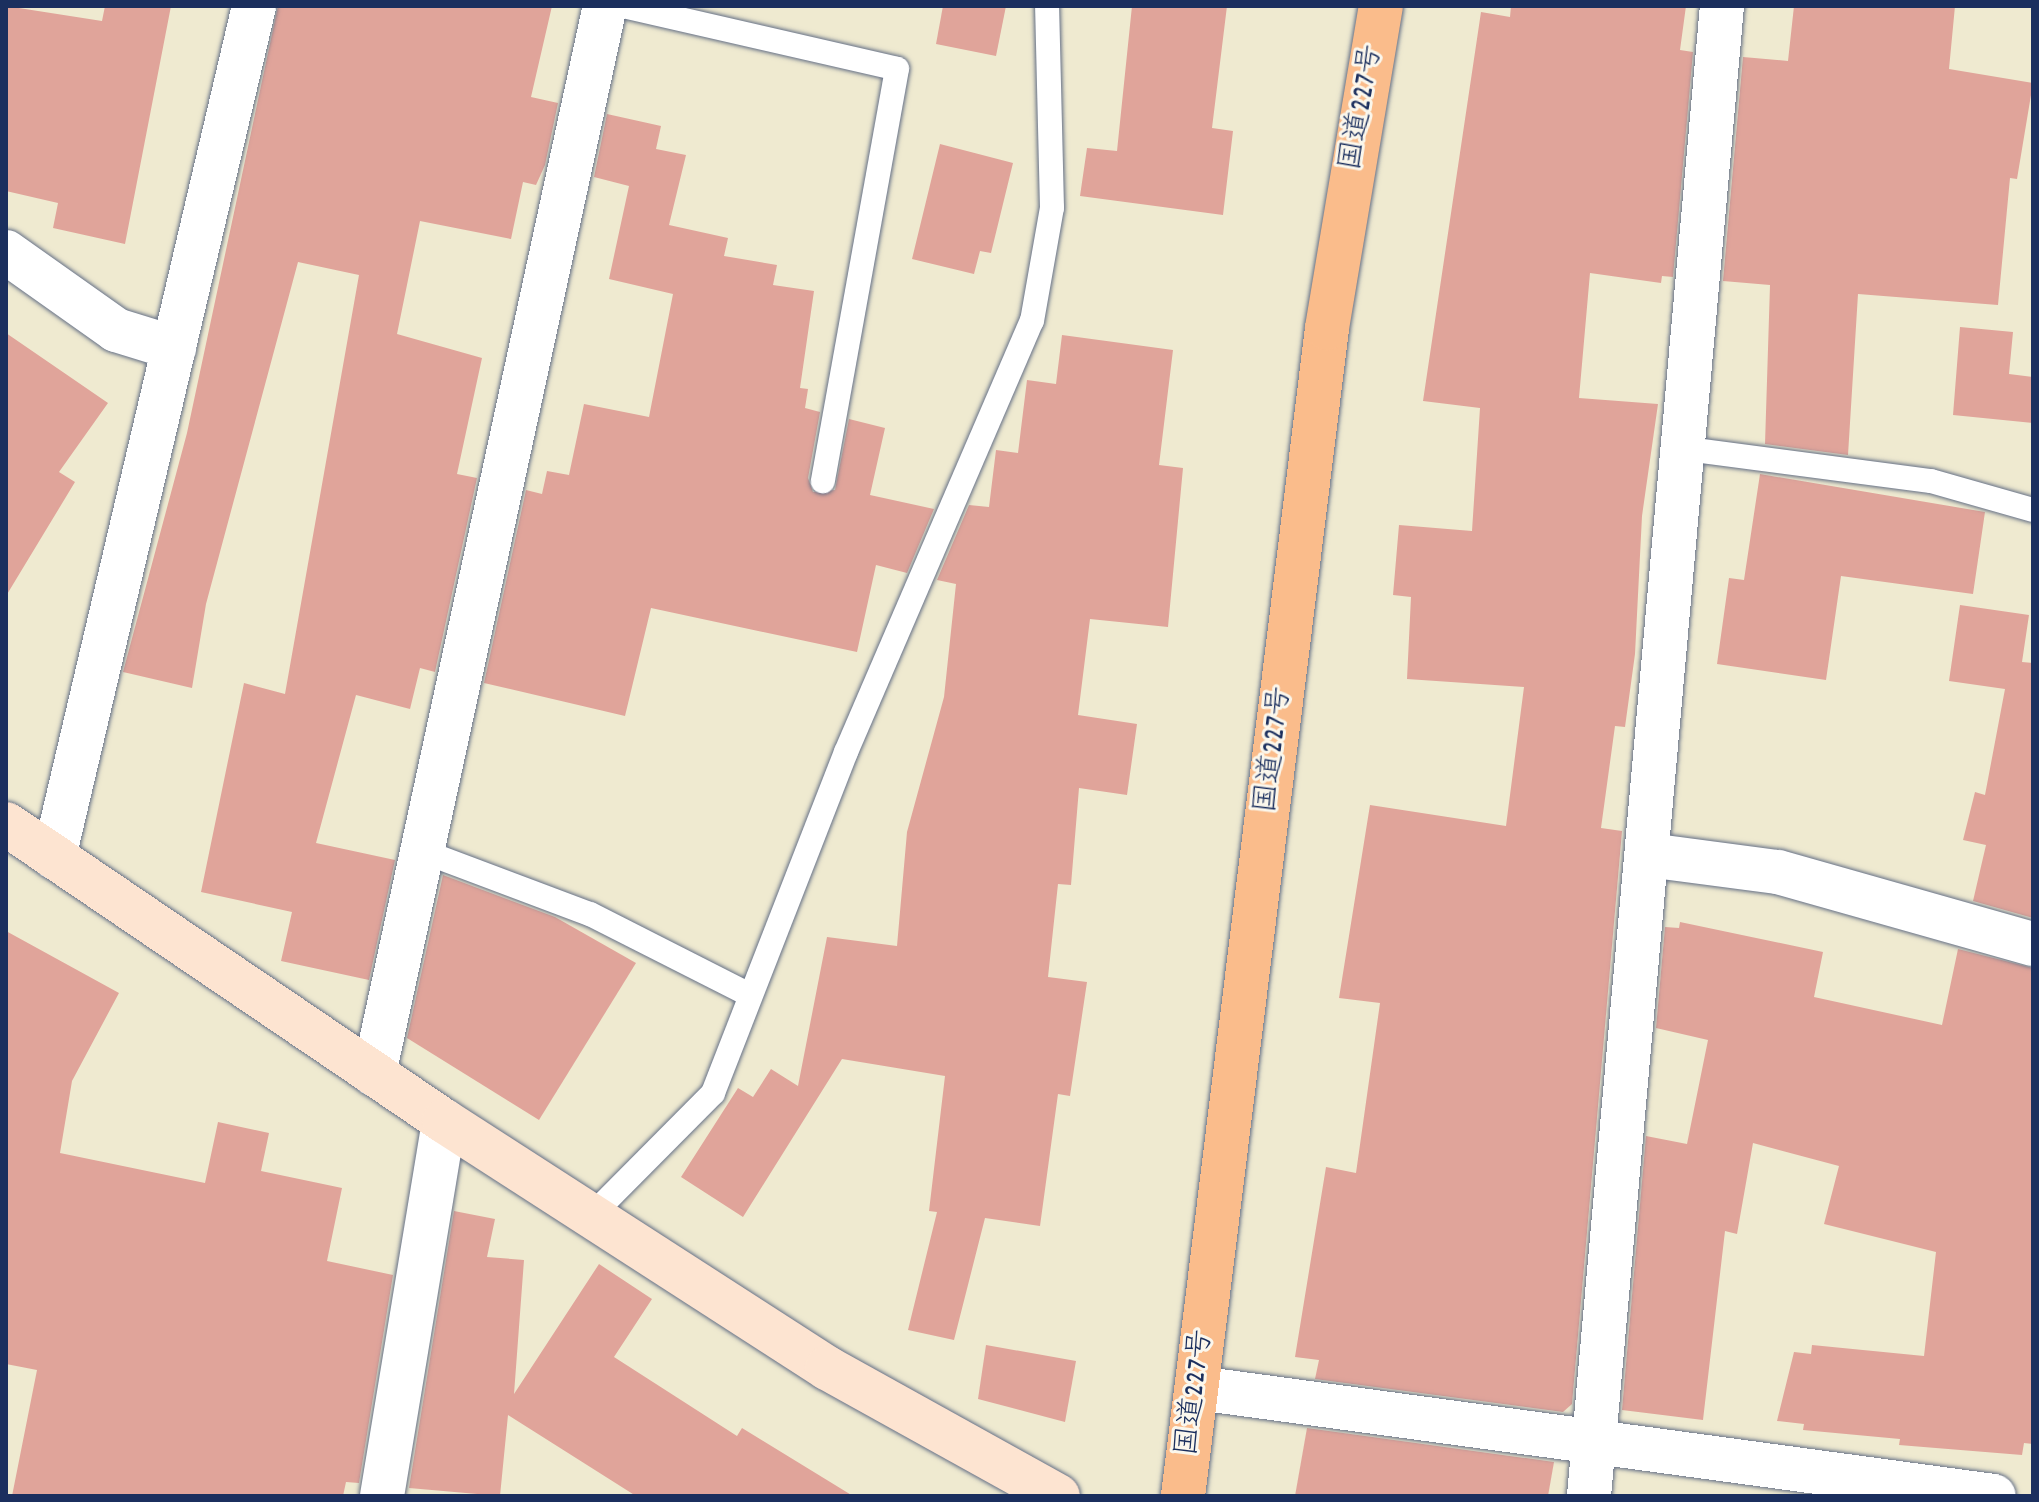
<!DOCTYPE html>
<meta charset="utf-8">
<style>
body{margin:0}
#map{position:relative;width:2039px;height:1502px;overflow:hidden;background:#efead0;font-family:Dekko,"Klee One",sans-serif}
div>[style]{position:absolute}
.building>*{inset:0;background:#e0a49a}
.roads{filter:drop-shadow(0 0 2px #657086) drop-shadow(0 0 2px #657086)}
.lane>*{height:24px;margin:-12px;padding:0 12px;transform-origin:12px;border-radius:12px;background:#fff}
.street>*{height:44px;margin:-22px;padding:0 22px;transform-origin:22px;border-radius:22px;background:#fff}
.secondary>*{height:44px;margin:-22px;padding:0 22px;transform-origin:22px;border-radius:22px;background:#fde4d1}
.highway>*{height:44px;margin:-22px;padding:0 22px;transform-origin:22px;border-radius:22px;background:#fabc8b}
span{translate:-50% -50%;white-space:nowrap;text-align:center;line-height:1.15;-webkit-text-stroke:6px #fbf7ec;paint-order:stroke}
.street-label{font-size:30px;color:#1b2f5e}
.frame{position:absolute;inset:0;border:8px solid #1b2f5e;pointer-events:none}
</style>
<div id="map">
<div class="building">
<div style="clip-path:polygon(6px 6px,102px 21px,105px 6px,171px 6px,125px 244px,53px 228px,58px 203px,6px 191px)"></div>
<div style="clip-path:polygon(278px 6px,552px 6px,531px 97px,558px 103px,545px 165px,536px 185px,523px 182px,511px 239px,420px 221px,397px 334px,482px 358px,457px 474px,477px 478px,435px 672px,420px 668px,410px 709px,356px 695px,316px 843px,395px 860px,369px 980px,281px 961px,292px 912px,201px 892px,244px 683px,285px 694px,359px 275px,298px 262px,206px 604px,192px 688px,123px 672px,187px 433px)"></div>
<div style="clip-path:polygon(943px 6px,1006px 6px,996px 56px,936px 44px)"></div>
<div style="clip-path:polygon(1132px 6px,1227px 6px,1212px 128px,1233px 131px,1223px 215px,1080px 196px,1087px 148px,1117px 151px)"></div>
<div style="clip-path:polygon(1511px 6px,1686px 6px,1680px 50px,1693px 52px,1673px 277px,1662px 276px,1661px 283px,1590px 273px,1579px 398px,1658px 404px,1642px 516px,1635px 654px,1625px 727px,1615px 726px,1601px 828px,1622px 831px,1572px 1404px,1563px 1412px,1315px 1379px,1319px 1360px,1295px 1357px,1326px 1167px,1356px 1173px,1380px 1003px,1339px 998px,1370px 805px,1506px 826px,1524px 687px,1407px 679px,1411px 597px,1393px 595px,1399px 525px,1472px 531px,1480px 408px,1423px 401px,1481px 12px,1510px 17px)"></div>
<div style="clip-path:polygon(1794px 6px,1955px 6px,1949px 69px,2033px 83px,2017px 179px,2010px 178px,1998px 305px,1858px 294px,1848px 455px,1765px 444px,1770px 285px,1723px 281px,1743px 57px,1788px 61px)"></div>
<div style="clip-path:polygon(607px 114px,661px 126px,656px 149px,686px 155px,669px 225px,728px 238px,724px 256px,777px 265px,773px 285px,814px 291px,800px 388px,808px 389px,805px 408px,820px 412px,808px 478px,813px 492px,835px 490px,849px 419px,885px 428px,870px 495px,934px 509px,907px 573px,876px 565px,857px 652px,651px 608px,625px 716px,484px 683px,526px 490px,542px 494px,547px 471px,569px 475px,584px 404px,649px 417px,673px 294px,609px 279px,629px 186px,594px 177px)"></div>
<div style="clip-path:polygon(940px 144px,1013px 163px,991px 253px,980px 251px,974px 274px,912px 259px)"></div>
<div style="clip-path:polygon(1960px 327px,2013px 332px,2009px 374px,2033px 377px,2033px 423px,1953px 415px)"></div>
<div style="clip-path:polygon(6px 333px,108px 403px,59px 472px,75px 482px,6px 596px)"></div>
<div style="clip-path:polygon(1062px 335px,1173px 350px,1159px 465px,1183px 468px,1168px 627px,1090px 619px,1078px 715px,1137px 724px,1127px 795px,1079px 788px,1071px 885px,1058px 884px,1048px 977px,1087px 982px,1070px 1096px,1058px 1094px,1040px 1226px,985px 1218px,954px 1340px,908px 1330px,937px 1212px,929px 1211px,945px 1076px,842px 1059px,743px 1217px,681px 1177px,738px 1088px,753px 1097px,771px 1069px,798px 1086px,827px 937px,897px 946px,907px 832px,944px 697px,956px 584px,937px 580px,969px 505px,989px 507px,996px 450px,1018px 453px,1027px 380px,1056px 384px)"></div>
<div style="clip-path:polygon(1760px 474px,1985px 512px,1973px 594px,1841px 576px,1826px 680px,1717px 664px,1729px 578px,1744px 580px)"></div>
<div style="clip-path:polygon(1960px 605px,2029px 615px,2022px 662px,2033px 663px,2033px 918px,1973px 901px,1986px 845px,1963px 840px,1975px 792px,1985px 795px,2005px 689px,1949px 681px)"></div>
<div style="clip-path:polygon(443px 875px,555px 917px,636px 963px,539px 1120px,407px 1038px)"></div>
<div style="clip-path:polygon(1680px 922px,1823px 952px,1814px 997px,1942px 1025px,1958px 949px,2033px 968px,2033px 1444px,2024px 1443px,2022px 1455px,1899px 1445px,1900px 1439px,1803px 1430px,1804px 1424px,1777px 1421px,1794px 1352px,1811px 1354px,1812px 1345px,1924px 1356px,1936px 1252px,1824px 1224px,1839px 1166px,1753px 1143px,1737px 1234px,1725px 1231px,1703px 1420px,1622px 1410px,1646px 1136px,1687px 1144px,1708px 1040px,1656px 1028px,1665px 927px,1679px 928px)"></div>
<div style="clip-path:polygon(6px 931px,119px 993px,72px 1081px,60px 1153px,205px 1183px,218px 1122px,269px 1133px,261px 1171px,342px 1188px,327px 1261px,393px 1275px,359px 1483px,346px 1482px,343px 1496px,12px 1496px,37px 1370px,6px 1364px)"></div>
<div style="clip-path:polygon(454px 1211px,495px 1219px,487px 1257px,524px 1260px,514px 1394px,599px 1264px,652px 1299px,614px 1357px,737px 1436px,742px 1428px,853px 1496px,636px 1496px,508px 1415px,500px 1496px,409px 1488px)"></div>
<div style="clip-path:polygon(986px 1345px,1076px 1361px,1065px 1422px,978px 1399px)"></div>
<div style="clip-path:polygon(1307px 1428px,1554px 1462px,1548px 1496px,1295px 1496px)"></div>
</div>
<div class="roads">
<div class="lane">
<div style="left:623px;top:6px;width:281px;rotate:12.9deg"></div>
<div style="left:897px;top:69px;width:419px;rotate:100.2deg"></div>
<div style="left:1687px;top:449px;width:246px;rotate:7.5deg"></div>
<div style="left:1931px;top:481px;width:106px;rotate:15.9deg"></div>
<div style="left:422px;top:851px;width:179px;rotate:20.6deg"></div>
<div style="left:590px;top:914px;width:179px;rotate:26.9deg"></div>
<div style="left:591px;top:1216px;width:173px;rotate:-45.2deg"></div>
<div style="left:713px;top:1093px;width:366px;rotate:-68.7deg"></div>
<div style="left:846px;top:752px;width:469px;rotate:-66.7deg"></div>
<div style="left:1032px;top:321px;width:115px;rotate:-80deg"></div>
<div style="left:1052px;top:208px;width:202px;rotate:-91.4deg"></div>
</div>
<div class="street">
<div style="left:6px;top:252px;width:135px;rotate:35.3deg"></div>
<div style="left:116px;top:330px;width:61px;rotate:17.2deg"></div>
<div style="left:1648px;top:855px;width:131px;rotate:7.5deg"></div>
<div style="left:1778px;top:872px;width:265px;rotate:15.8deg"></div>
<div style="left:54px;top:857px;width:874px;rotate:-76.77deg"></div>
<div style="left:374px;top:1074px;width:1093px;rotate:-77.8deg"></div>
<div style="left:1198px;top:1388px;width:803px;rotate:7.73deg"></div>
<div style="left:382px;top:1496px;width:380px;rotate:-80.6deg"></div>
<div style="left:1589px;top:1496px;width:1496px;rotate:-84.9deg"></div>
</div>
<div class="secondary">
<div style="left:6px;top:824px;width:529px;rotate:34.14deg"></div>
<div style="left:444px;top:1121px;width:456px;rotate:32.8deg"></div>
<div style="left:827px;top:1368px;width:264px;rotate:29deg"></div>
</div>
<div class="highway">
<div style="left:1183px;top:1496px;width:1177px;rotate:-82.97deg"></div>
<div style="left:1327px;top:328px;width:326px;rotate:-80.5deg"></div>
</div>
</div>
<div class="street-label">
<span style="left:1364px;top:108px;rotate:-80deg">国道227号</span>
<span style="left:1276px;top:750px;rotate:-83deg">国道227号</span>
<span style="left:1197px;top:1393px;rotate:-83deg">国道227号</span>
</div>
<div class="frame"></div>
</div>
